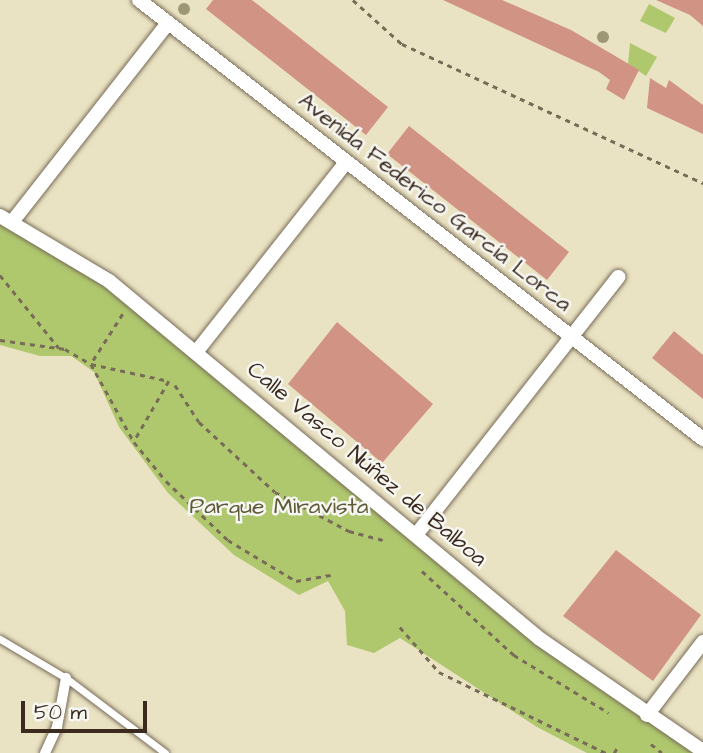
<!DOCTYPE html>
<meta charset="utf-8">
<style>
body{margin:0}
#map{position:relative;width:703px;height:753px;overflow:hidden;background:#eae3c3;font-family:"Architects Daughter",sans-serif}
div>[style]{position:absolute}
.green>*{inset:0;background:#afc86e}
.building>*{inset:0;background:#d19383}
.path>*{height:2.5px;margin-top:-1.25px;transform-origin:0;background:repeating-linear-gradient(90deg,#786b58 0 5px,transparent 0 10px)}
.roads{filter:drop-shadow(0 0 2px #786b58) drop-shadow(0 0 2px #786b58)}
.service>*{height:7px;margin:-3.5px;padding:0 3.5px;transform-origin:3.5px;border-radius:3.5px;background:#fff}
.pedestrian>*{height:10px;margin:-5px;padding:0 5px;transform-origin:5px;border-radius:5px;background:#fff}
.minor>*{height:14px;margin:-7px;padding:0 7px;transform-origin:7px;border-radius:7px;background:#fff}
.trees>*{width:12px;height:12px;margin:-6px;border-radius:50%;background:#9d9775}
span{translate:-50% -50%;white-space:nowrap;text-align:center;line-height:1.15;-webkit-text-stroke:5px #f6f6f2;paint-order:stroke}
.street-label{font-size:23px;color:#3b2a1e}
.park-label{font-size:23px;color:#5e5936}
.scale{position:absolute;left:21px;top:701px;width:126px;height:32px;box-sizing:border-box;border:4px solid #3b2a1e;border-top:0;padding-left:9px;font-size:21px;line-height:24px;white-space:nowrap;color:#3b2a1e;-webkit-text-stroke:5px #f6f6f2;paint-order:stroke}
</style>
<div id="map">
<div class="green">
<div style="clip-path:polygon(649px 4px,675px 18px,666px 33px,640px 21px)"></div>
<div style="clip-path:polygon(630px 43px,657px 57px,646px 76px,628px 64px)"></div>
<div style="clip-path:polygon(0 216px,109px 281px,540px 639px,703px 753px,587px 753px,537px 727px,400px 638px,374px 653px,347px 645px,345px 611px,328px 581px,299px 595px,234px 555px,168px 493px,119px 427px,94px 372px,71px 356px,40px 356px,0 345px)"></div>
</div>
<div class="building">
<div style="clip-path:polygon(213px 0,252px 0,388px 107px,366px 135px,206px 9px)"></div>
<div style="clip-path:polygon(443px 0,502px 0,571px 30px,639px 70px,624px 100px,606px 89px,610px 80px,599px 72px)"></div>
<div style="clip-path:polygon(656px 0,703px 0,703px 26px,690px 15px)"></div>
<div style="clip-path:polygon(650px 78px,666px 88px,669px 80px,703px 105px,703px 134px,647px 108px)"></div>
<div style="clip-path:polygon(409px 126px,569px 252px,547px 280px,387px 154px)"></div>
<div style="clip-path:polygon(337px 322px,433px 404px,382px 463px,288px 384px)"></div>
<div style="clip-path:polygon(674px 331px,703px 355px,703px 399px,652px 358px)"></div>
<div style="clip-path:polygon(616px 550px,701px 615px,653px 681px,563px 616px)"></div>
</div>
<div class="path">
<div style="left:353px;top:0;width:66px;rotate:41.9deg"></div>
<div style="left:402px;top:44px;width:332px;rotate:24.8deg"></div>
<div style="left:0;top:275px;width:94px;rotate:51.1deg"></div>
<div style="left:123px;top:314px;width:59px;rotate:122.6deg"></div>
<div style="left:91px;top:364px;width:80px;rotate:12.3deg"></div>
<div style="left:169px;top:381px;width:68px;rotate:120deg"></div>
<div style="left:0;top:340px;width:66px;rotate:7.9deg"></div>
<div style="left:65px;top:349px;width:30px;rotate:30deg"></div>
<div style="left:91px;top:364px;width:89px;rotate:61.1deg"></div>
<div style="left:134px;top:442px;width:50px;rotate:50.6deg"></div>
<div style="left:166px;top:481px;width:86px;rotate:43.6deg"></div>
<div style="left:228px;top:540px;width:79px;rotate:31.1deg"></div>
<div style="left:296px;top:581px;width:36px;rotate:-10deg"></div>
<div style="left:175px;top:385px;width:44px;rotate:57deg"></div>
<div style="left:199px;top:422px;width:103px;rotate:42.6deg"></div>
<div style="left:275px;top:492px;width:84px;rotate:27.8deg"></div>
<div style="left:349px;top:531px;width:35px;rotate:15deg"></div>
<div style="left:422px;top:571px;width:125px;rotate:42.4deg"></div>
<div style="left:514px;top:655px;width:111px;rotate:31.4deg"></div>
<div style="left:400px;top:627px;width:60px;rotate:49.1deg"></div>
<div style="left:439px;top:672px;width:186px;rotate:25.9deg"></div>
<div style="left:651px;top:744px;width:14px;rotate:39deg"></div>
<div style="left:614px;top:753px;width:9px;rotate:-58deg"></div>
</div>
<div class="roads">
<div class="service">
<div style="left:0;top:639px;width:77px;rotate:30.6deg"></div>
<div style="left:66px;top:678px;width:124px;rotate:37.1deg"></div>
</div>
<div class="pedestrian">
<div style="left:45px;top:753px;width:29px;rotate:-65deg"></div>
<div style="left:57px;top:727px;width:50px;rotate:-79.6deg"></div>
</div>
<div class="minor">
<div style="left:139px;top:0;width:715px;rotate:37.9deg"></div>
<div style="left:0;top:216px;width:127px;rotate:30.8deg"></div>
<div style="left:109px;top:281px;width:560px;rotate:39.71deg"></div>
<div style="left:540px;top:639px;width:198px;rotate:34.5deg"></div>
<div style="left:12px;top:222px;width:253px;rotate:-51.9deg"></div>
<div style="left:197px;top:351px;width:241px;rotate:-51.7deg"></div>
<div style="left:416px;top:535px;width:328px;rotate:-51.9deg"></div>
<div style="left:647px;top:715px;width:92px;rotate:-52.5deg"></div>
</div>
</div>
<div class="trees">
<div style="left:184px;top:9px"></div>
<div style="left:603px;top:37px"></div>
</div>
<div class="street-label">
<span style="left:435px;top:202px;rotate:38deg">Avenida Federico García Lorca</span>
<span style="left:367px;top:464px;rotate:40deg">Calle Vasco Núñez de Balboa</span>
</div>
<div class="park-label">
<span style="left:279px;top:506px">Parque Miravista</span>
</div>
<div class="scale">50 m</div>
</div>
